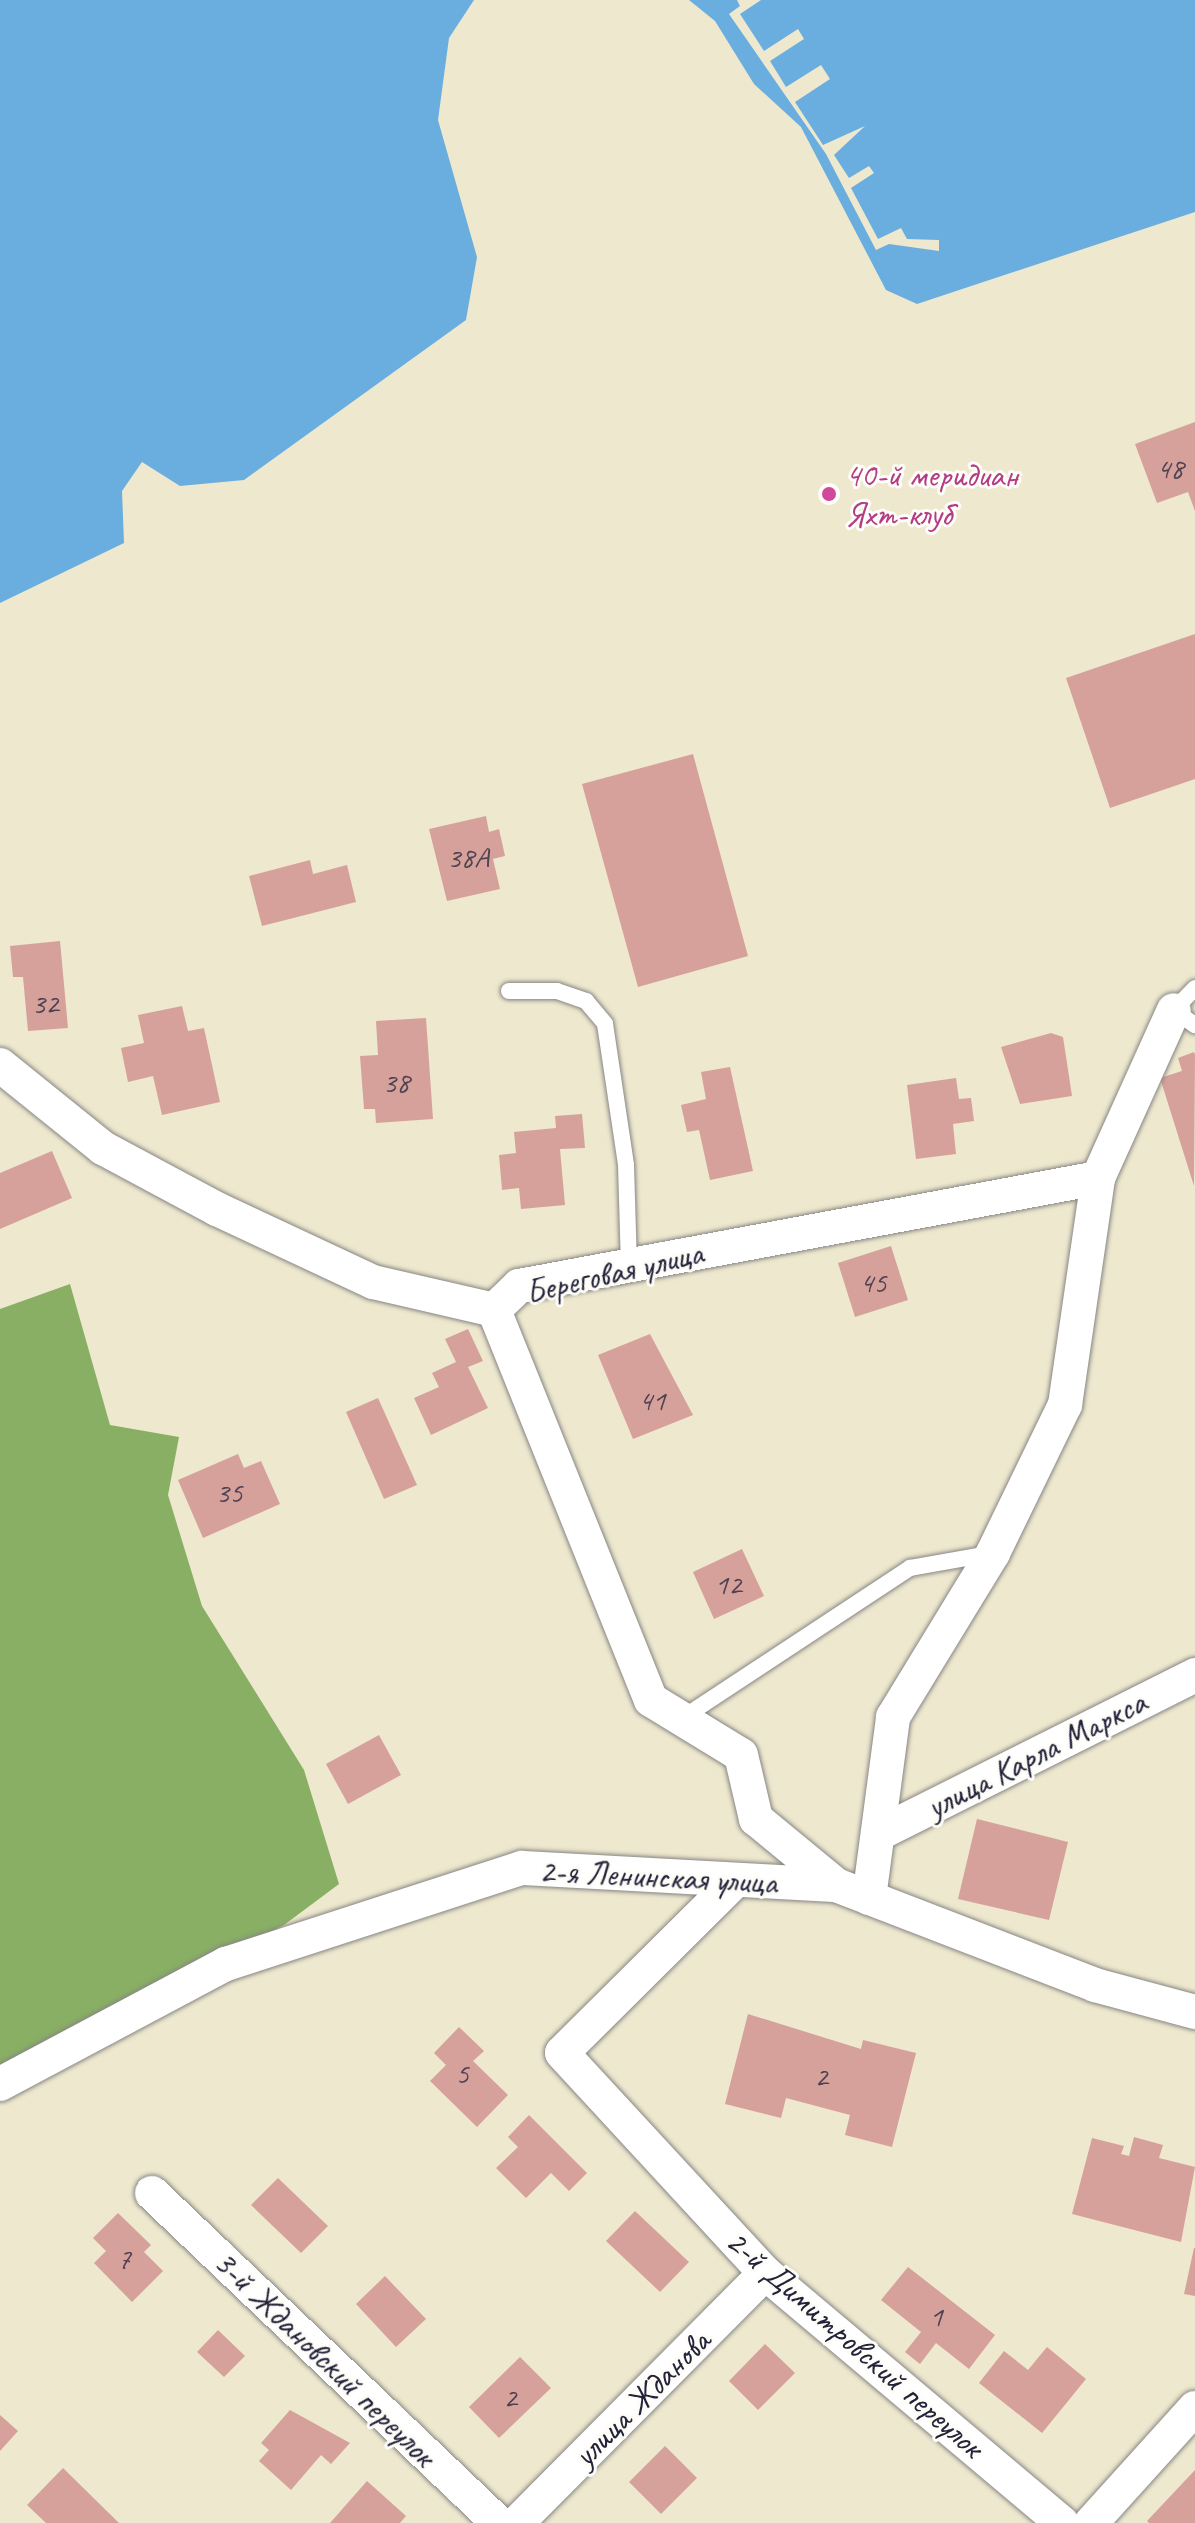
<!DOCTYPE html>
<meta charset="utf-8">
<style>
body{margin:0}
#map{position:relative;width:1195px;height:2523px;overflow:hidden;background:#ede8ce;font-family:Caveat,sans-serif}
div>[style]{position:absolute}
.forest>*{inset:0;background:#88af64}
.water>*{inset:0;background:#6aaee0}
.pier>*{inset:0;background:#ede8ce}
.building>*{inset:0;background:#d6a19b}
.roads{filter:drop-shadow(0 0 2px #888584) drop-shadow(0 0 2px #888584)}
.service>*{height:16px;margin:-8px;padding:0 8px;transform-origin:8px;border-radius:8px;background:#fff}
.minor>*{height:34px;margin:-17px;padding:0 17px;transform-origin:17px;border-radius:17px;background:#fff}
.dots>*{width:22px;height:22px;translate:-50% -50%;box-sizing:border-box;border:4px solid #fdfcf7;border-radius:50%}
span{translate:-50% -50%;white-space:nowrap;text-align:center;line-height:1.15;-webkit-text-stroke:6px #fdfcf7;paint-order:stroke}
.number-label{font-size:30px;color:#4f4253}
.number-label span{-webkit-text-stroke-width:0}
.hotel-label{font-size:34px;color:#b23c85}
.left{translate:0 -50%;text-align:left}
.street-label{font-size:34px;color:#22223b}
</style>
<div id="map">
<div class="forest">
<div style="clip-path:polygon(70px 1284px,110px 1425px,179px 1437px,168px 1495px,202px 1606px,304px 1770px,339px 1884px,284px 1925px,0 2077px,0 1309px)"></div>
</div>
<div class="water">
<div style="clip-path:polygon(0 0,474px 0,449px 38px,438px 120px,477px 257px,466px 320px,244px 480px,180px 486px,142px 462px,122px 491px,124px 543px,0 603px)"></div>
<div style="clip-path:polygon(689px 0,1195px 0,1195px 212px,917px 304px,886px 290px,801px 127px,754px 84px,715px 21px)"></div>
</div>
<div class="pier">
<div style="clip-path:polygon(737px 0,761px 0,740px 14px,764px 51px,798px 29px,804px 39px,770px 61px,786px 87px,821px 65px,830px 79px,795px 102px,823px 145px,865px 126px,834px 155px,849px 178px,869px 166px,874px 173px,851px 188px,878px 239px,901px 228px,907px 239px,939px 240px,939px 251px,889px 244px,876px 250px,826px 154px,729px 14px,740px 6px)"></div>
</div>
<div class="building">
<div style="clip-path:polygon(1195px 422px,1195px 511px,1188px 492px,1157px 503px,1135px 444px)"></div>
<div style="clip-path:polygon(1195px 634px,1195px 779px,1110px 808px,1066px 678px)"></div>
<div style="clip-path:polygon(693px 754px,748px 956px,638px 987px,582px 784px)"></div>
<div style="clip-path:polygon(486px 816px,489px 832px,499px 829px,505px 856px,493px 859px,500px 889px,447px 901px,429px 829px)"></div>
<div style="clip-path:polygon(310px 860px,313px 874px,347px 865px,356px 902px,262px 926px,249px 876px)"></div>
<div style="clip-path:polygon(60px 941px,68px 1028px,28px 1031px,23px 977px,13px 977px,10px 946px)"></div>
<div style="clip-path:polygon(182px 1006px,188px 1031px,204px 1028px,220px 1102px,162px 1115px,153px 1076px,128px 1082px,121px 1048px,144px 1043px,138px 1015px)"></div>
<div style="clip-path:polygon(426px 1018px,433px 1119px,376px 1123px,375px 1109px,364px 1109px,360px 1056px,378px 1055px,376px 1021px)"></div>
<div style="clip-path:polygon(1051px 1033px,1063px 1037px,1072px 1096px,1020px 1104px,1001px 1047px)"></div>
<div style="clip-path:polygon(1194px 1052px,1195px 1055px,1194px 1186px,1160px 1078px,1182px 1071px,1178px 1058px)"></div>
<div style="clip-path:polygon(730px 1067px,753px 1171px,710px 1180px,699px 1130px,687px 1132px,681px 1105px,706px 1099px,701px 1072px)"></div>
<div style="clip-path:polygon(956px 1078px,959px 1099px,971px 1098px,974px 1121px,953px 1124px,956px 1154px,916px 1159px,907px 1085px)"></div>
<div style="clip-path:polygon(582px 1114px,585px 1148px,560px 1149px,565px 1205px,521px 1209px,519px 1188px,502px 1190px,499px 1155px,516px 1153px,514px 1132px,556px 1128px,555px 1116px)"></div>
<div style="clip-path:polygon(52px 1151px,72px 1198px,0 1229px,0 1173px)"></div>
<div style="clip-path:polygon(891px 1246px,908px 1300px,855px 1317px,838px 1263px)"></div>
<div style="clip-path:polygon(468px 1329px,483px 1361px,468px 1367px,488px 1408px,431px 1435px,414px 1398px,439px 1387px,432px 1373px,456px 1362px,445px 1339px)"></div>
<div style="clip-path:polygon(650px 1334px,693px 1415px,633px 1439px,598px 1355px)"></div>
<div style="clip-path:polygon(378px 1398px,417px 1485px,384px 1499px,346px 1412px)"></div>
<div style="clip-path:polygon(238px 1454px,244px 1468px,261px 1461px,280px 1504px,203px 1538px,178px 1480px)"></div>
<div style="clip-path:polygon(742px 1549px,764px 1596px,714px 1619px,693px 1572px)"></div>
<div style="clip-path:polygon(379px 1735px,401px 1775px,348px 1804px,326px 1764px)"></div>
<div style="clip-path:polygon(977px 1819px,1068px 1842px,1049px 1920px,958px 1899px)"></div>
<div style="clip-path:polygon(748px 2014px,861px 2049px,863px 2040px,916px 2053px,892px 2147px,845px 2135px,850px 2115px,786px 2098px,781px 2118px,725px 2104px)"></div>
<div style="clip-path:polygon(459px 2027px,484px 2051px,473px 2061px,508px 2095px,477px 2127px,430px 2081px,446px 2065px,434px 2053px)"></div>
<div style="clip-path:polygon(529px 2115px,587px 2173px,569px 2191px,551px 2173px,526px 2198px,496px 2168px,518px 2147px,508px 2137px)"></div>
<div style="clip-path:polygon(1134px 2137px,1163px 2145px,1159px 2158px,1195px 2167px,1181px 2242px,1072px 2214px,1092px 2138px,1124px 2146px,1121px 2154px,1129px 2156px)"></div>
<div style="clip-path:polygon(278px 2178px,328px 2226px,301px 2253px,251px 2205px)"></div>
<div style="clip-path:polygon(635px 2211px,689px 2262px,660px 2292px,606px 2241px)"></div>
<div style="clip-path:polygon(118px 2213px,151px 2245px,144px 2252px,163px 2271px,132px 2302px,94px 2263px,106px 2251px,93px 2238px)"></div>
<div style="clip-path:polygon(1194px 2248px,1195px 2248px,1195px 2296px,1184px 2294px)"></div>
<div style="clip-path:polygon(908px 2267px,995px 2335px,969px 2369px,936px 2343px,920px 2364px,905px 2352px,921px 2332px,881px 2300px)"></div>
<div style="clip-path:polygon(385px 2276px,426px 2319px,396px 2347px,356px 2304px)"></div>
<div style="clip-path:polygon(218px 2330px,245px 2356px,224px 2377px,197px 2352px)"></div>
<div style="clip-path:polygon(765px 2344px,795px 2373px,758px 2410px,729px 2381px)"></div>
<div style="clip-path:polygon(1047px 2347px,1086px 2379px,1042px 2433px,979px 2383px,1004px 2351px,1028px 2370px)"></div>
<div style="clip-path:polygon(520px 2357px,551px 2388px,499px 2438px,469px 2407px)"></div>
<div style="clip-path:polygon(290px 2410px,350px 2443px,331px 2464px,321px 2455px,291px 2490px,259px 2461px,269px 2450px,261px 2443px)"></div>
<div style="clip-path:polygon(0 2415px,18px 2431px,0 2451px)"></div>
<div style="clip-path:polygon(665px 2446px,697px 2478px,661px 2514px,629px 2482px)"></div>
<div style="clip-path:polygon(63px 2468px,119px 2523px,46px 2523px,27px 2505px)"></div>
<div style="clip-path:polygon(1195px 2470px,1195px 2523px,1149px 2523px,1147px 2521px)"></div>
<div style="clip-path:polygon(367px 2481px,406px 2516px,400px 2523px,330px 2523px)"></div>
</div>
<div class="roads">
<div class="service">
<div style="left:1195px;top:988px;width:30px;rotate:134deg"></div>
<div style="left:1174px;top:1010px;width:26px;rotate:36deg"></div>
<div style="left:509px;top:991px;width:48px"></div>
<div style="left:557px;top:991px;width:31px;rotate:19deg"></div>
<div style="left:586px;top:1001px;width:30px;rotate:50deg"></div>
<div style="left:605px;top:1024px;width:143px;rotate:81.5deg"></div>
<div style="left:626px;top:1165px;width:101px;rotate:88.3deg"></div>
<div style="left:684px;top:1717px;width:271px;rotate:-33.4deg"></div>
<div style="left:910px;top:1568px;width:80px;rotate:-10deg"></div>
</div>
<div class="minor">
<div style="left:0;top:1065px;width:132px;rotate:38.9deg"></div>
<div style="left:103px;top:1148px;width:129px;rotate:28.2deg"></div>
<div style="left:217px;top:1209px;width:172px;rotate:25.1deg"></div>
<div style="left:373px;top:1282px;width:124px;rotate:13deg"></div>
<div style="left:494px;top:1310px;width:35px;rotate:-44deg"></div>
<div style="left:519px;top:1286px;width:589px;rotate:-10.57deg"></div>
<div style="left:494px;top:1310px;width:420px;rotate:68.1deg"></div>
<div style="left:651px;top:1700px;width:105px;rotate:31.4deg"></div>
<div style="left:741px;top:1755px;width:66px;rotate:76.8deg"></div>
<div style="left:756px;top:1819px;width:104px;rotate:39.5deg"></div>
<div style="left:878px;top:1834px;width:355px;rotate:-26.6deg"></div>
<div style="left:736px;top:1880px;width:245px;rotate:135.2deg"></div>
<div style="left:562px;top:2053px;width:299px;rotate:47.3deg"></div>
<div style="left:765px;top:2273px;width:388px;rotate:40.1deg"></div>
<div style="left:869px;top:1898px;width:183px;rotate:-82.4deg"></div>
<div style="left:893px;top:1717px;width:192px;rotate:-58.6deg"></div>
<div style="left:993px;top:1553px;width:165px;rotate:-64.1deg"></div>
<div style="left:1065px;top:1405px;width:229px;rotate:-81.7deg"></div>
<div style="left:1098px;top:1178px;width:184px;rotate:-65.7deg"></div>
<div style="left:0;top:2084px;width:256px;rotate:-28deg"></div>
<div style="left:226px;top:1964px;width:311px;rotate:-18deg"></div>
<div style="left:522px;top:1868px;width:314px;rotate:3.1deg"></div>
<div style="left:836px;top:1885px;width:278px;rotate:21.1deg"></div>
<div style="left:1095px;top:1985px;width:104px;rotate:15.1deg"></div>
<div style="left:152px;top:2193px;width:479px;rotate:43.6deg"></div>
<div style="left:517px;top:2523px;width:352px;rotate:-45.2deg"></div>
<div style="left:1091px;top:2523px;width:155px;rotate:-47.9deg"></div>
</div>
</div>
<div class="dots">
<div style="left:829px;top:494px;background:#d1479c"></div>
</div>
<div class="number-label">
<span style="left:1170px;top:468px">48</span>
<span style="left:468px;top:857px">38А</span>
<span style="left:45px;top:1003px">32</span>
<span style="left:396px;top:1082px">38</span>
<span style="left:873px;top:1282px">45</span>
<span style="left:652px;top:1400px">41</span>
<span style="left:229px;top:1492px">35</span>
<span style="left:728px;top:1584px">12</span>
<span style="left:462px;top:2073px">5</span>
<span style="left:821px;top:2076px">2</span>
<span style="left:124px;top:2258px">7</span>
<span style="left:936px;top:2316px">1</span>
<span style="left:510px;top:2397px">2</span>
</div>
<div class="hotel-label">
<span class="left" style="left:845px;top:494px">40-й меридиан<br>Яхт-клуб</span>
</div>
<div class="street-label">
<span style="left:614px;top:1272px;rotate:-13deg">Береговая улица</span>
<span style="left:1036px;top:1754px;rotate:-27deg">улица Карла Маркса</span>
<span style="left:658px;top:1876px;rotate:3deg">2-я Ленинская улица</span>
<span style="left:855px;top:2343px;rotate:41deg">2-й Димитровский переулок</span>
<span style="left:325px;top:2358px;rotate:44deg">3-й Ждановский переулок</span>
<span style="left:641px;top:2398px;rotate:-45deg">улица Жданова</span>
</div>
</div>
